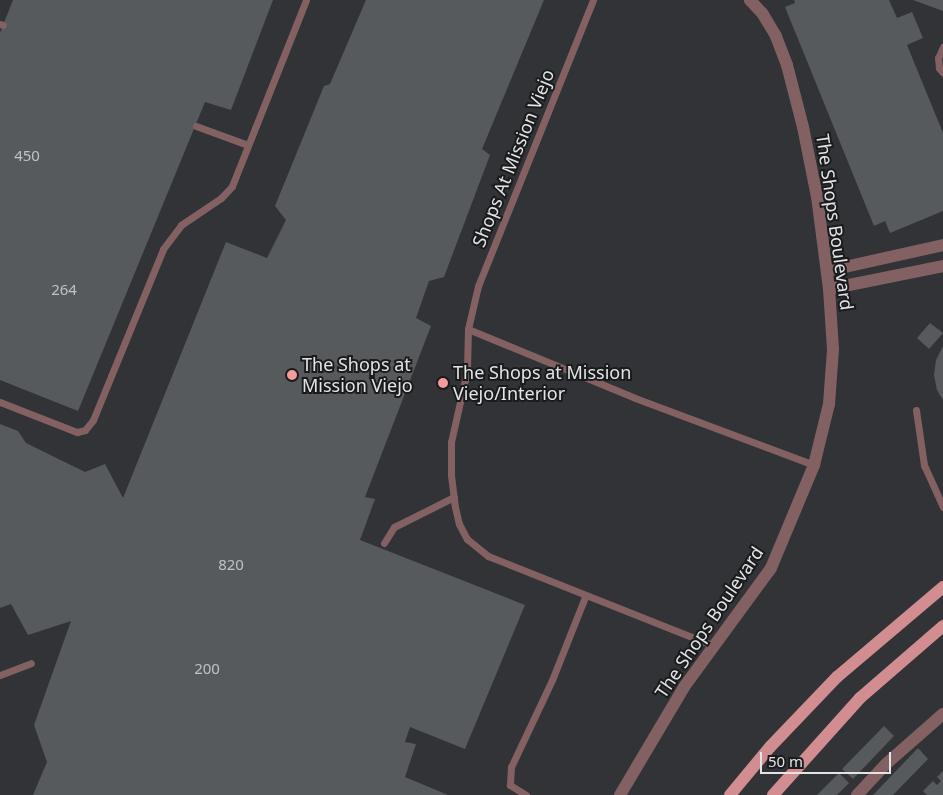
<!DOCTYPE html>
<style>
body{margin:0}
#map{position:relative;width:943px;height:795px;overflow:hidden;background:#313336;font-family:"Noto Sans",sans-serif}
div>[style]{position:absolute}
.building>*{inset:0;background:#575a5d}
.service>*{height:7px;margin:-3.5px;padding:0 3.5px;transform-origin:3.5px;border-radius:3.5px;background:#836162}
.minor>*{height:12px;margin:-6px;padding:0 6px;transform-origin:6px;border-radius:6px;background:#836162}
.tertiary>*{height:12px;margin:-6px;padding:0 6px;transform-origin:6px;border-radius:6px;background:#836162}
.primary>*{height:12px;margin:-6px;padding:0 6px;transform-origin:6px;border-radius:6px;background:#d18d8f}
.dots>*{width:14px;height:14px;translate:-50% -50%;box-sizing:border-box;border:2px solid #1a1b1c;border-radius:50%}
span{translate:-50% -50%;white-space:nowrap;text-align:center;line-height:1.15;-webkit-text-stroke:4px #1a1b1c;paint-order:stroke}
.number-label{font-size:15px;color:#bfc2c3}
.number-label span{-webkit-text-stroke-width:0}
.street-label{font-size:18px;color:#e2e4e5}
.poi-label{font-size:18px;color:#e2e4e5}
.left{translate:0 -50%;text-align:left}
.scale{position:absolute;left:760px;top:752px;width:131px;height:22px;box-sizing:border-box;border:2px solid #e2e4e5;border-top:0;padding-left:6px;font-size:15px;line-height:18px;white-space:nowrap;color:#e2e4e5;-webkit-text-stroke:4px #1a1b1c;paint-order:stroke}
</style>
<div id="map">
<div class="building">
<div style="clip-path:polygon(13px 0,273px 0,231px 110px,205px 102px,78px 411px,0 380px,0 33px)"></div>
<div style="clip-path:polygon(366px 0,544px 0,482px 149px,490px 155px,444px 277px,429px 281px,416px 318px,431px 326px,365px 497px,375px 499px,360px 540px,525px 605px,465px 749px,410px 727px,405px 742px,416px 744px,405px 777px,448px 795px,33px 795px,47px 762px,34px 725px,71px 621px,28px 635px,11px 604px,0 608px,0 424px,18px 431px,26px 443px,85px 472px,105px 464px,123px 498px,226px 242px,267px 258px,286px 220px,275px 206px,324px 86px,330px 84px)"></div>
<div style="clip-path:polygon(794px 0,889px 0,897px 18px,912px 12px,923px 38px,907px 45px,943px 133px,943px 211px,890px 233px,885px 221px,874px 226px,785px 7px,795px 3px)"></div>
<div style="clip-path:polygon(913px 0,943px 0,943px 11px)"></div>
<div style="clip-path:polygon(930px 323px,943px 333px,929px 349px,917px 338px)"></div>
<div style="clip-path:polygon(943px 346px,943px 400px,937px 390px,934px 375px,936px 360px)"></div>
<div style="clip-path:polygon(884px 726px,894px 736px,853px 779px,842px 769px)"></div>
<div style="clip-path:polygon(918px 748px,928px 759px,893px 795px,873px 795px)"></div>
<div style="clip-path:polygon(943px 771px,943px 795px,927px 795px,923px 791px,933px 781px,937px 785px,941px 781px,937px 777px)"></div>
<div style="clip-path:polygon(839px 773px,849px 783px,837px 795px,817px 795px)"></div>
</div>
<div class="service">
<div style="left:593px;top:0;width:308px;rotate:111.9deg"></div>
<div style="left:478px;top:286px;width:44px;rotate:103.1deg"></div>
<div style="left:468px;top:329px;width:42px;rotate:91.4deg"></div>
<div style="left:467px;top:371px;width:73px;rotate:102.7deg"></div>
<div style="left:451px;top:442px;width:33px;rotate:90deg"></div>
<div style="left:451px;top:475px;width:32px;rotate:83deg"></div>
<div style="left:455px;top:507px;width:17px;rotate:77deg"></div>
<div style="left:459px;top:524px;width:17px;rotate:62deg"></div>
<div style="left:467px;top:539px;width:27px;rotate:39deg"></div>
<div style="left:488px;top:556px;width:243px;rotate:21.7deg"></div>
<div style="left:0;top:24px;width:3px;rotate:18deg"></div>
<div style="left:943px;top:47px;width:12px;rotate:114deg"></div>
<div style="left:938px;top:58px;width:10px;rotate:84deg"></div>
<div style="left:939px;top:68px;width:6px;rotate:51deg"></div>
<div style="left:196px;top:126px;width:55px;rotate:20.1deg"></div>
<div style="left:468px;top:329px;width:181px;rotate:22.4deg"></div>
<div style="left:635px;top:398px;width:191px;rotate:20.5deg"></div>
<div style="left:0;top:402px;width:83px;rotate:21.3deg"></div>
<div style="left:77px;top:432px;width:8px;rotate:-14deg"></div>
<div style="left:85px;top:430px;width:13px;rotate:-51deg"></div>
<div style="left:93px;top:420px;width:185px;rotate:-67.7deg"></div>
<div style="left:163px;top:249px;width:30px;rotate:-53deg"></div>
<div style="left:181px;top:225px;width:48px;rotate:-34deg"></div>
<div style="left:221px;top:198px;width:16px;rotate:-47deg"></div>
<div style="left:232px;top:186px;width:200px;rotate:-68.3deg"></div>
<div style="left:916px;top:410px;width:56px;rotate:81.7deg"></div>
<div style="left:924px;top:465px;width:46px;rotate:65.7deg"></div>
<div style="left:384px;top:543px;width:19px;rotate:-58deg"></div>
<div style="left:394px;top:527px;width:67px;rotate:-26.6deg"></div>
<div style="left:0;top:675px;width:33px;rotate:-21deg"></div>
<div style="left:526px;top:795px;width:19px;rotate:-148deg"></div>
<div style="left:510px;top:785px;width:18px;rotate:-87deg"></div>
<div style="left:511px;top:767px;width:96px;rotate:-64.8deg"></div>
<div style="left:552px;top:680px;width:89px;rotate:-68.3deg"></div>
</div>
<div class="minor">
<div style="left:857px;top:795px;width:42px;rotate:-46.9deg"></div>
<div style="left:886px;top:764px;width:76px;rotate:-41.3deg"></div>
</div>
<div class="tertiary">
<div style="left:827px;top:271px;width:119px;rotate:-12.6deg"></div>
<div style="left:829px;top:289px;width:116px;rotate:-11.4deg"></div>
<div style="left:620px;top:795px;width:126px;rotate:-59.3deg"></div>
<div style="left:684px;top:687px;width:147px;rotate:-53.8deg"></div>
<div style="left:771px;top:568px;width:112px;rotate:-67.3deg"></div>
<div style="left:814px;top:465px;width:63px;rotate:-76.2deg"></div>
<div style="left:829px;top:404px;width:55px;rotate:-85.8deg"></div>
<div style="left:833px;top:349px;width:60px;rotate:-93.8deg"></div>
<div style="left:829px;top:289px;width:93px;rotate:-97.4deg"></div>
<div style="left:817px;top:197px;width:71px;rotate:-101.3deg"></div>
<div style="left:803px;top:127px;width:64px;rotate:-104.5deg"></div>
<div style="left:787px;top:65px;width:31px;rotate:-111deg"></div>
<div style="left:776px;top:36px;width:27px;rotate:-121deg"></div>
<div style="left:762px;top:13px;width:18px;rotate:-133deg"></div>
</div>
<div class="primary">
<div style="left:730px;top:795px;width:62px;rotate:-50.2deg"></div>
<div style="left:770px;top:747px;width:97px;rotate:-46.3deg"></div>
<div style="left:837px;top:677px;width:139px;rotate:-40.3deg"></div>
<div style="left:773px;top:795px;width:130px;rotate:-48.1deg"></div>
<div style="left:860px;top:698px;width:110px;rotate:-40.9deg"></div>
</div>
<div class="dots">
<div style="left:292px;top:375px;background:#f59b9d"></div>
<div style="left:443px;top:383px;background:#f59b9d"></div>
</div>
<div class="number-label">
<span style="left:27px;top:156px">450</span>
<span style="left:64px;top:290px">264</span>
<span style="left:231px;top:565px">820</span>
<span style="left:207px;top:669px">200</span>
</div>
<div class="street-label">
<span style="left:513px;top:158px;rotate:-68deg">Shops At Mission Viejo</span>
<span style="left:835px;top:222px;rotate:82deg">The Shops Boulevard</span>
<span style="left:709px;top:622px;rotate:-56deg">The Shops Boulevard</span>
</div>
<div class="poi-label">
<span class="left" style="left:302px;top:375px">The Shops at<br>Mission Viejo</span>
<span class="left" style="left:453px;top:383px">The Shops at Mission<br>Viejo/Interior</span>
</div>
<div class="scale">50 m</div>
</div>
